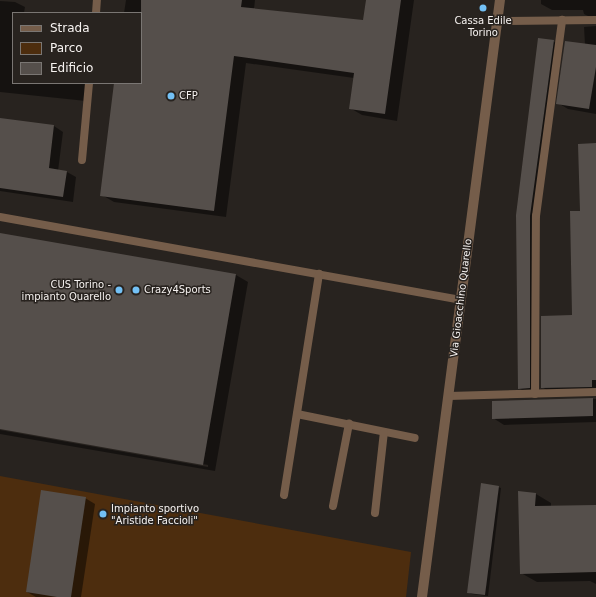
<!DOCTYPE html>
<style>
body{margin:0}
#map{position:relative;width:596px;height:597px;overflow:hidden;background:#28231f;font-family:"DejaVu Sans",sans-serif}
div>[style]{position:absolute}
.green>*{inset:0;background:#4d2d0e}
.shadow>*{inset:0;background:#0007}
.building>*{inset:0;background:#554f4b}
.service>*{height:8px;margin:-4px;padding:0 4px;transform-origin:4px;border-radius:4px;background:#755d4a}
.minor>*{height:10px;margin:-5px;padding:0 5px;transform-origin:5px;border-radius:5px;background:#755d4a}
.dots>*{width:11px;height:11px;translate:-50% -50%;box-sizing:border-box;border:2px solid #28231f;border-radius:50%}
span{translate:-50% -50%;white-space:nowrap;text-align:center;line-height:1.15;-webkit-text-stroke:3px #28231f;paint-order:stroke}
.poi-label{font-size:10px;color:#f6f2f0}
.left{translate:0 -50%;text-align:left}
.right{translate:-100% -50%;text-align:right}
.street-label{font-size:10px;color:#f6f2f0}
.legend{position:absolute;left:12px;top:12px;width:130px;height:72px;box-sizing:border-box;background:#28231f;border:1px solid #7a7673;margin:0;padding:5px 7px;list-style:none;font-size:12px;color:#f6f2f0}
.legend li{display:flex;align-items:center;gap:8px;height:20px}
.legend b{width:20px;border:1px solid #7a7673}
</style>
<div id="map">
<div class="green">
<div style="clip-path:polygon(0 476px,411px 552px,406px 597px,0 597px)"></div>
</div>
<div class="shadow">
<div style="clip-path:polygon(126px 0,255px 0,254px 9px,364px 21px,367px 0,414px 0,397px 121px,362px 115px,350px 108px,354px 78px,246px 63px,226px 217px,114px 202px,102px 195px,116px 83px,141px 83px,141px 13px,124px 13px)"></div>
<div style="clip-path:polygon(541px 0,596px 0,596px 20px,584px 14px,583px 10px,552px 10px,541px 4px)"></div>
<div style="clip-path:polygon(0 1px,15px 2px,25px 7px,24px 13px,13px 13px,13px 83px,88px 83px,86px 101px,0 92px)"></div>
<div style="clip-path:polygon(596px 26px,596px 114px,568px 109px,558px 103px,585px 45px,584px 27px)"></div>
<div style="clip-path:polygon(553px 41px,556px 43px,533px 218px,532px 389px,522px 390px,519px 388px,517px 215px)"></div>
<div style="clip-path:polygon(0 119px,54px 126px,63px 132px,58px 171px,67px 172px,76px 177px,73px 202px,0 191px)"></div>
<div style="clip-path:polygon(596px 144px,596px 393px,553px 394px,542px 387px,573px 316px,581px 212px)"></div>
<div style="clip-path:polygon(0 234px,236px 275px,248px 282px,215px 471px,0 434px,0 430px,208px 467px,208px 465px,0 428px)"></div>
<div style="clip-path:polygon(596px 399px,596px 422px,504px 425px,493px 418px,493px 402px)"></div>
<div style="clip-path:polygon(498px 487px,501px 488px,488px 596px,471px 594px,468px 592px)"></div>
<div style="clip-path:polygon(536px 494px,551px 503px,551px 507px,596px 506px,596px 584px,590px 581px,537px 582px,521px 573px)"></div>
<div style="clip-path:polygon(85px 498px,95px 504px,81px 597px,36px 597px,27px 592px)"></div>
</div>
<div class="building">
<div style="clip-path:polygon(141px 0,242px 0,241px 7px,363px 20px,366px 0,401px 0,385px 114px,349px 109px,354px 73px,234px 56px,214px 211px,100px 196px,114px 83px,141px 83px)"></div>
<div style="clip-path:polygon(538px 38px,554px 40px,530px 216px,530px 388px,518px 389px,516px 215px)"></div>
<div style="clip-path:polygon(565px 41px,596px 45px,596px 67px,589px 109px,556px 104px)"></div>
<div style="clip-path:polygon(0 118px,54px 125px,49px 168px,67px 171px,63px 197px,0 188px)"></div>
<div style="clip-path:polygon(596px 143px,596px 380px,592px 380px,592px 387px,541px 388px,541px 316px,572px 315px,570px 211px,580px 211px,578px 144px)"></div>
<div style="clip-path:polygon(0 233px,236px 274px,203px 465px,0 429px)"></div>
<div style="clip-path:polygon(593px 398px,593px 416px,492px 419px,492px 401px)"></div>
<div style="clip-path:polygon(481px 483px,499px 486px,485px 595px,467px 593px)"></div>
<div style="clip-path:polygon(41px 490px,86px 497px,71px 597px,57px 597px,26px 592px)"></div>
<div style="clip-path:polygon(518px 491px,536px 493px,535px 506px,596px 505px,596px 572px,520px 574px)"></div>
</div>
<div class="service">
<div style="left:96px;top:13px;width:13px;rotate:-86deg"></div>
<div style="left:498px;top:21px;width:98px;rotate:-0.6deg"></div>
<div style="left:82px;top:160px;width:77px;rotate:-84.8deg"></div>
<div style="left:0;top:217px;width:468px;rotate:10.2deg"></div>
<div style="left:535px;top:394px;width:178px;rotate:-89.7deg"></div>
<div style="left:536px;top:216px;width:198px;rotate:-82.4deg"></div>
<div style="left:449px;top:396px;width:147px;rotate:-1.6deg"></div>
<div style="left:297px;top:414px;width:120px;rotate:11.5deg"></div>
<div style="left:284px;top:495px;width:224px;rotate:-81deg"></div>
<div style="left:333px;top:506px;width:84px;rotate:-79deg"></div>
<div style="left:375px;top:513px;width:81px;rotate:-83.7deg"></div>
</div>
<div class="minor">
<div style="left:422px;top:597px;width:602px;rotate:-82.56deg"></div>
</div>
<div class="dots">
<div style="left:483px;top:8px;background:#73c1f6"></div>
<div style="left:171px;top:96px;background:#73c1f6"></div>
<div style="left:119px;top:290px;background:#73c1f6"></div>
<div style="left:136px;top:290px;background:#73c1f6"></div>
<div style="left:103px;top:514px;background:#73c1f6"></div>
</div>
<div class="poi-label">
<span style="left:483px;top:26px">Cassa Edile<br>Torino</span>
<span class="left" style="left:179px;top:96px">CFP</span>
<span class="right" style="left:111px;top:290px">CUS Torino -<br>impianto Quarello</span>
<span class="left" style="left:144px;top:290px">Crazy4Sports</span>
<span class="left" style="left:111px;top:514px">Impianto sportivo<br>"Aristide Faccioli"</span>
</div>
<div class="street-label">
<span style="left:461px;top:298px;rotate:-83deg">Via Gioacchino Quarello</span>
</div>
<ul class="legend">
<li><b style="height:5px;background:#755d4a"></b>Strada</li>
<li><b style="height:11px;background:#4d2d0e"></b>Parco</li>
<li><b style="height:11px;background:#554f4b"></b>Edificio</li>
</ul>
</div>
